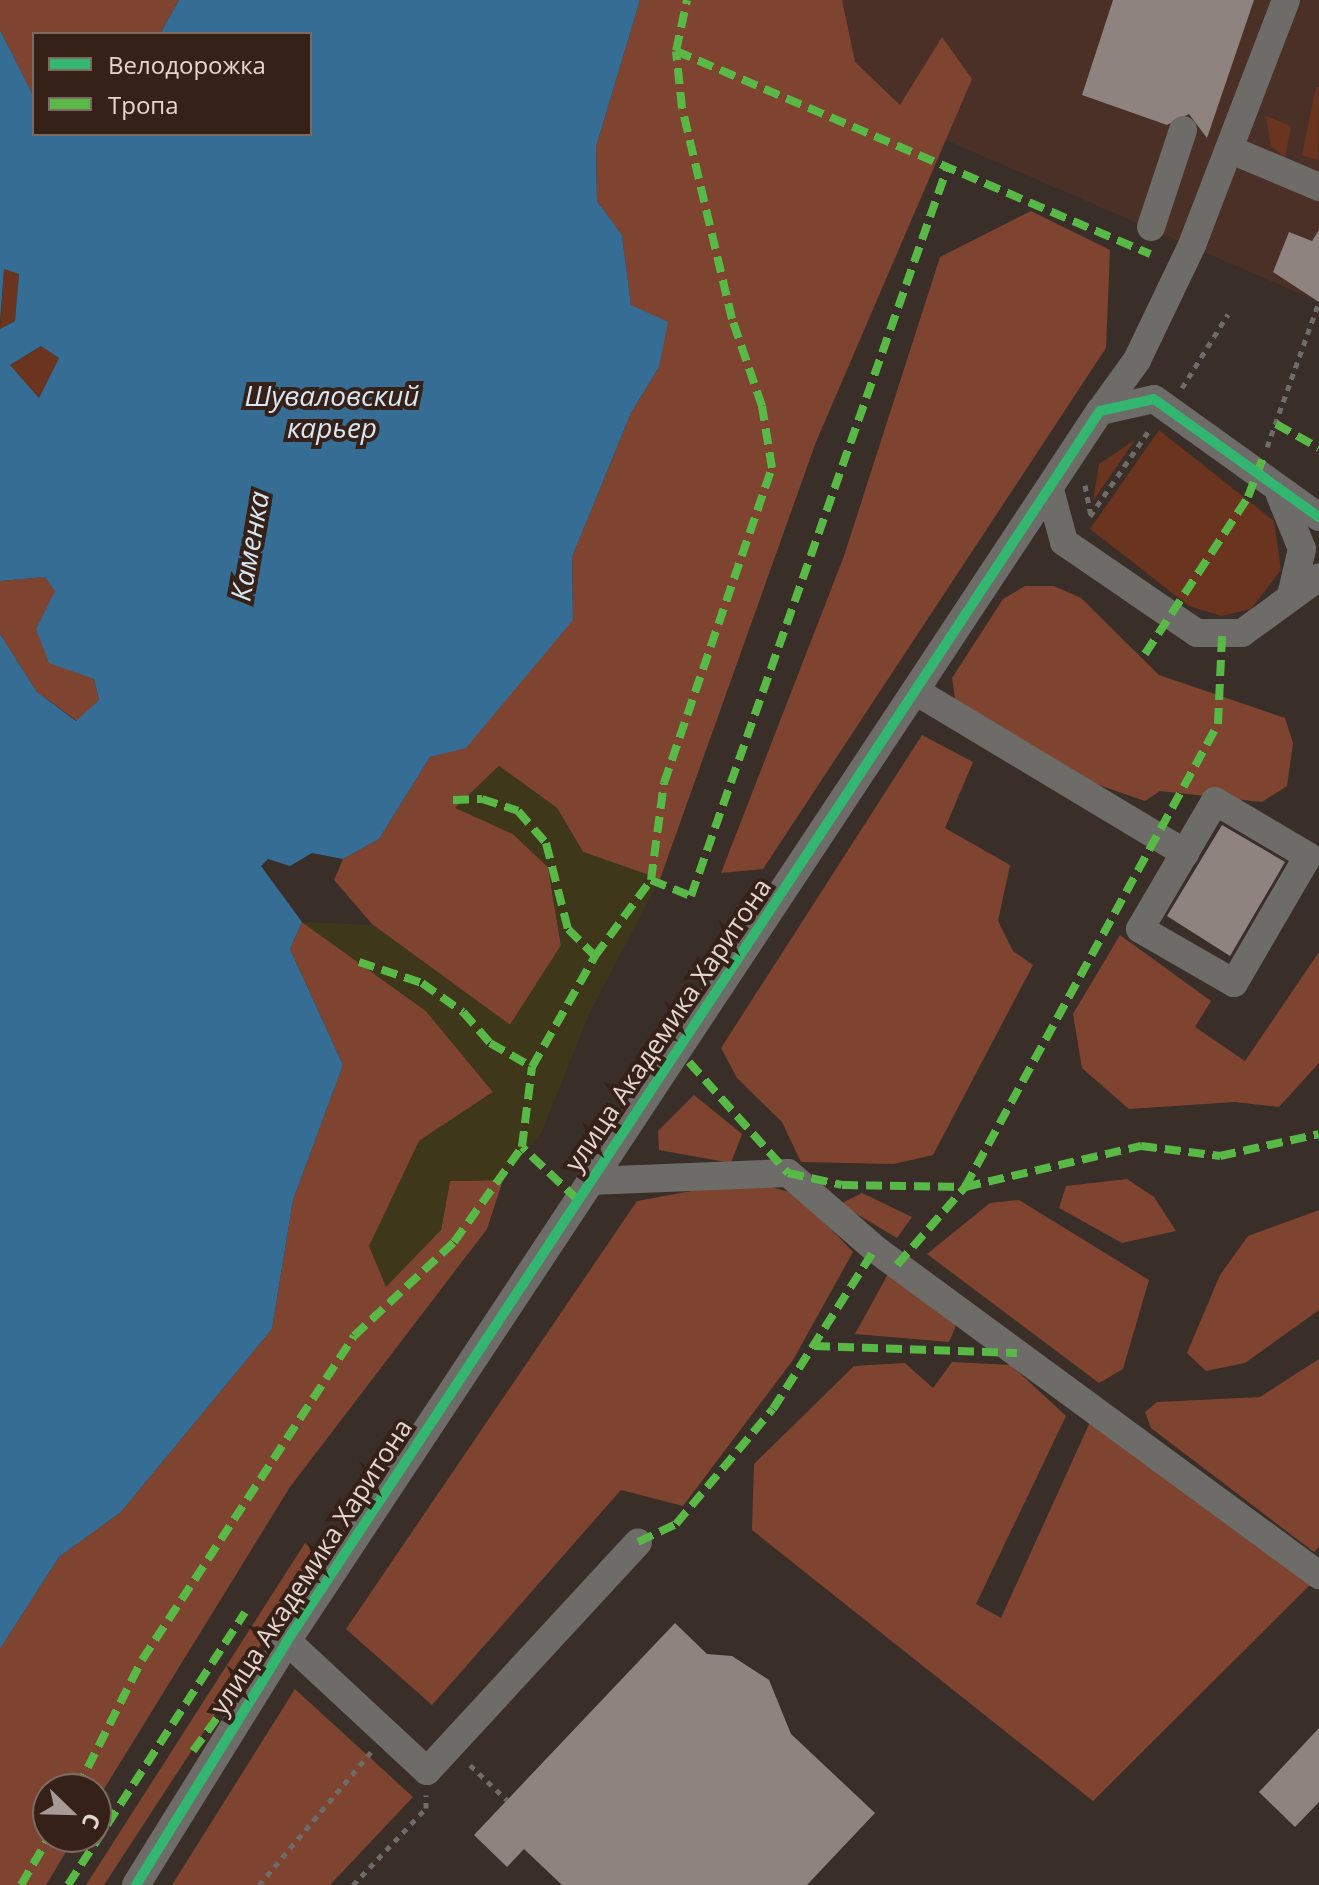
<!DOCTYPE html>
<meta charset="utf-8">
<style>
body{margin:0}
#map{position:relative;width:1319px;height:1885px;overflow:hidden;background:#3a2e29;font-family:"Open Sans",sans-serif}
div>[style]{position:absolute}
.built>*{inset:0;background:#4a3026}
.green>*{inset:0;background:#6a341f}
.forest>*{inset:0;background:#7e4430}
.sand>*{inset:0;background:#3f371a}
.water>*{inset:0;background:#356d95}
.building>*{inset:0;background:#8e837f}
.path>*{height:5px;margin-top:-2.5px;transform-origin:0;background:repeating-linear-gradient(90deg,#6f6b68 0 6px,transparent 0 12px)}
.minor>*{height:28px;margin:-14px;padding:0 14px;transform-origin:14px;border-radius:14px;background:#6d6c68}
.quiet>*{height:8px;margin-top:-4px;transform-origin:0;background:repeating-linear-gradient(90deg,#58b947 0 16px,transparent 0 24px)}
.cycleway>*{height:10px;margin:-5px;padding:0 5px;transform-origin:5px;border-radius:5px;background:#33b770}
span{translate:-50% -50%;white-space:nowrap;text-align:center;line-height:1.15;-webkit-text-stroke:8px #362119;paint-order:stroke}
.street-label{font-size:26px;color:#e4d6d0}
.water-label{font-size:28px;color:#d7e7f4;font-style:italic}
.legend{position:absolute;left:32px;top:32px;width:280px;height:104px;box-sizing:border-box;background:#362119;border:2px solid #7c6962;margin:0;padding:10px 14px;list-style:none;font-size:24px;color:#e4d6d0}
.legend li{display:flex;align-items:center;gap:16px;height:40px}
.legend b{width:40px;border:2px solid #7c6962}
.north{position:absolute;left:32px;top:1773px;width:80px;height:80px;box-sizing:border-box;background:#362119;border:2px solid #7c6962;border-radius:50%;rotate:113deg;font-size:22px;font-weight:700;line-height:32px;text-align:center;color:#e4d6d0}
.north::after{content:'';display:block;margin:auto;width:28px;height:36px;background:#a89b96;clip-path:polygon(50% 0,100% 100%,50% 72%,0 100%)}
</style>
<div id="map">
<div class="built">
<div style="clip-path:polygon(706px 0,1319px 0,1319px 302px,699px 33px)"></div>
</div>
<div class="green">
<div style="clip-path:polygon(1316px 87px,1319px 87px,1318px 160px,1302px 155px)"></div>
<div style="clip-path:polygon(1266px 116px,1291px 126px,1285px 157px,1271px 146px)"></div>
<div style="clip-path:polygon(4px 269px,19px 274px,15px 321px,0 329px)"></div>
<div style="clip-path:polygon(42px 346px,59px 358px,39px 398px,10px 365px)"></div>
<div style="clip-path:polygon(1159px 430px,1274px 521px,1281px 570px,1251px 609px,1221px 616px,1189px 606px,1090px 529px)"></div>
<div style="clip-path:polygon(1135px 440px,1093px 501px,1099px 464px)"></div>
</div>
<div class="forest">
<div style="clip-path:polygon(0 0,179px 0,160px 34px,34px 34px,34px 97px,0 30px)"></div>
<div style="clip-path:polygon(640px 0,842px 0,855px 62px,900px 105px,942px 37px,972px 79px,816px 442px,660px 879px,583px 852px,557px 808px,499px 766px,456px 807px,513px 834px,548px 867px,561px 946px,510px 1025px,373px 925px,334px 880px,343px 859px,379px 839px,430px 757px,466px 747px,573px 619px,572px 557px,631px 413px,659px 367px,631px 305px,622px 235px,597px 201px,596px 147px)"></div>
<div style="clip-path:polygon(1031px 211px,1110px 250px,1106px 348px,763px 869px,721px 873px,844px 556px,940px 257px)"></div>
<div style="clip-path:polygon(45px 577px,56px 590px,36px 629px,94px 679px,99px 700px,77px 721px,37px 692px,0 634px,0 581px)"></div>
<div style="clip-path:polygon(1025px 586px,1054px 586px,1081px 598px,1159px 675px,1285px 718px,1293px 743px,1287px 786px,1262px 802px,1160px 791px,1145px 801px,1058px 771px,956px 705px,952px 678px,1003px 599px)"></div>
<div style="clip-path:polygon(922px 735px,973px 762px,945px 828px,1010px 865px,998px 921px,1013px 951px,1033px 965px,933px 1155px,894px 1164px,801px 1162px,782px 1122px,737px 1078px,721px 1048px)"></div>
<div style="clip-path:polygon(302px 922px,426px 1011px,493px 1092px,419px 1141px,441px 1230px,450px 1181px,503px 1180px,487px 1229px,290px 1487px,96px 1802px,96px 1789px,48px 1789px,48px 1837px,75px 1837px,46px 1885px,0 1885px,0 1649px,59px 1557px,121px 1512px,272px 1329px,293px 1200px,343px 1065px,290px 949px)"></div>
<div style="clip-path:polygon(1120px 935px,1211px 1001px,1195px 1027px,1245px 1061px,1319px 952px,1319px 1063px,1279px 1107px,1235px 1102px,1129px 1109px,1082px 1068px,1073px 1014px)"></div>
<div style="clip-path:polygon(694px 1095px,742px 1134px,731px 1163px,659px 1150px,658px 1131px)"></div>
<div style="clip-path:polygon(1127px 1179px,1154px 1197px,1176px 1231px,1122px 1243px,1059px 1208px,1066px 1186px)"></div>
<div style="clip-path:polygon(746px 1181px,798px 1194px,853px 1252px,793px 1360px,683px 1506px,621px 1490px,432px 1705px,346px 1629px,637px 1201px)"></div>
<div style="clip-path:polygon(862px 1193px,912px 1217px,897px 1238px,840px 1204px)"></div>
<div style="clip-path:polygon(1019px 1200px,1149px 1280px,1123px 1369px,1099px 1383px,927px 1254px,990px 1203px)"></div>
<div style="clip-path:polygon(1319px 1210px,1319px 1310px,1245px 1363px,1206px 1371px,1187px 1353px,1220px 1275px,1248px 1236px)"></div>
<div style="clip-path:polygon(888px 1274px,958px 1321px,949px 1342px,855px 1334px)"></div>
<div style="clip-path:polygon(1319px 1359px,1319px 1547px,1314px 1552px,1151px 1428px,1145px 1412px,1157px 1402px,1260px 1397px)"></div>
<div style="clip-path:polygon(952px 1362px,1011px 1365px,1066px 1416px,976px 1604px,1001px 1618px,1091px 1420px,1314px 1581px,1093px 1801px,752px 1530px,754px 1464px,854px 1366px,905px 1363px,933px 1388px)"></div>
<div style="clip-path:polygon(305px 1543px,320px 1554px,104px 1885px,86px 1885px)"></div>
<div style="clip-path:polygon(295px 1689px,413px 1797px,330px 1885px,172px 1885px)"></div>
</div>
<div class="sand">
<div style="clip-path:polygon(499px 766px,557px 808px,583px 852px,660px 879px,590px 1012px,541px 1133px,503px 1180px,450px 1181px,441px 1230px,386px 1287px,369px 1246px,419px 1141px,493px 1092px,426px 1011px,302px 922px,373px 925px,510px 1025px,561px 945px,548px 867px,513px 834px,455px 808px)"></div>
</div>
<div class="water">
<div style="clip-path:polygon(evenodd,179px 0,640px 0,596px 147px,597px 201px,622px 235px,631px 305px,668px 322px,659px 367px,631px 413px,572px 557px,573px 620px,466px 748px,430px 757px,379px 839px,343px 859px,312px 853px,290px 866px,268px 859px,261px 866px,302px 922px,290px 949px,343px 1065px,293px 1200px,272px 1329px,121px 1512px,59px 1557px,0 1649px,0 634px,37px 692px,76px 721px,99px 700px,94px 679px,49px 663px,36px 629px,55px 591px,45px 577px,0 581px,0 329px,15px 321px,19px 274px,4px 269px,0 322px,0 30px,34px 97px,34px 134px,310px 134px,310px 34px,160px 34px,179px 0,41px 346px,59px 358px,39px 398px,10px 365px,41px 346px)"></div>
</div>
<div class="building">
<div style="clip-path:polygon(1113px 0,1254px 0,1207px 138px,1189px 114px,1167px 125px,1082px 95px)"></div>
<div style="clip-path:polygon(1319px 230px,1319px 302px,1273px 272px,1289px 232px,1312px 241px)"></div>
<div style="clip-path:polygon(1222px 825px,1285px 862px,1230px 956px,1167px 916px)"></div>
<div style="clip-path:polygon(675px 1623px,707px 1654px,732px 1656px,769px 1680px,791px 1734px,875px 1813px,807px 1885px,562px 1885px,524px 1849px,507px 1867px,474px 1835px)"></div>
<div style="clip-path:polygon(1319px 1728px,1319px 1802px,1295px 1827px,1259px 1792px)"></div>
</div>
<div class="path">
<div style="left:1182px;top:388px;width:87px;rotate:-58.1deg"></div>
<div style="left:1267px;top:447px;width:154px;rotate:-70.3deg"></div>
<div style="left:1085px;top:485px;width:31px;rotate:79deg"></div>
<div style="left:1090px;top:516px;width:106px;rotate:-55.4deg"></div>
<div style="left:470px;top:1765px;width:51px;rotate:43.4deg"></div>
<div style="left:259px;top:1885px;width:174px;rotate:-49.9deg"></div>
<div style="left:353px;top:1885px;width:106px;rotate:-46.5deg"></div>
<div style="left:426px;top:1808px;width:13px;rotate:-90deg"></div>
</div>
<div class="minor">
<div style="left:1229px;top:149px;width:98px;rotate:22.9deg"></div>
<div style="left:1151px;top:227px;width:102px;rotate:-71.7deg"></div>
<div style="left:1101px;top:410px;width:62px;rotate:-54.2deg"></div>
<div style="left:1137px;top:360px;width:127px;rotate:-64.4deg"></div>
<div style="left:1192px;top:245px;width:262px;rotate:-69deg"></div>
<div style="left:1050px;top:490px;width:54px;rotate:74.9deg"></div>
<div style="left:1064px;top:542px;width:161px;rotate:34.4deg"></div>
<div style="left:1197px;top:633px;width:45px"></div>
<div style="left:1242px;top:633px;width:95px;rotate:-36deg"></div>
<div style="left:1280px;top:495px;width:58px;rotate:67.8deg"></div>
<div style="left:1302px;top:549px;width:48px;rotate:103.2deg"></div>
<div style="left:917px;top:692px;width:313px;rotate:31deg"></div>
<div style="left:1215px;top:801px;width:108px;rotate:30.6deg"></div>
<div style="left:1308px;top:856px;width:147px;rotate:120.2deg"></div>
<div style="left:1234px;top:983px;width:108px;rotate:-150.1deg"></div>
<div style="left:1140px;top:929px;width:148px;rotate:-59.6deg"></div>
<div style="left:590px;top:1181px;width:198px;rotate:-2.3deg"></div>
<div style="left:788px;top:1173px;width:116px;rotate:41.1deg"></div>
<div style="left:875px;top:1249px;width:551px;rotate:36.29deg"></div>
<div style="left:287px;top:1641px;width:191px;rotate:42.9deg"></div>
<div style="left:427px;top:1771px;width:311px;rotate:-47.3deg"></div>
<div style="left:136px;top:1885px;width:287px;rotate:-58.2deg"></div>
<div style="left:287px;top:1641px;width:1474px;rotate:-56.54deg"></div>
<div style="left:1100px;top:411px;width:55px;rotate:-12.5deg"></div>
<div style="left:1154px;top:399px;width:203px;rotate:35.6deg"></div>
</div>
<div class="quiet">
<div style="left:676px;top:51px;width:516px;rotate:23.18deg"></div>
<div style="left:1276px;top:424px;width:49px;rotate:29.2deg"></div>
<div style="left:1145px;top:654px;width:188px;rotate:-56.7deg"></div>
<div style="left:1248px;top:497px;width:45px;rotate:-69.1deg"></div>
<div style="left:453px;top:800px;width:29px;rotate:-2deg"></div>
<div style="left:482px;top:799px;width:38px;rotate:18deg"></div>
<div style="left:518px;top:811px;width:43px;rotate:48.8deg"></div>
<div style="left:546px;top:843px;width:89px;rotate:75.7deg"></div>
<div style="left:568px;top:929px;width:38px;rotate:45deg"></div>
<div style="left:651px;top:880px;width:43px;rotate:21.8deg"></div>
<div style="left:691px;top:896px;width:774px;rotate:-70.61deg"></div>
<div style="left:359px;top:962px;width:66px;rotate:18.4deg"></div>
<div style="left:422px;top:983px;width:50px;rotate:35.3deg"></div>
<div style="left:463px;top:1012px;width:41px;rotate:48.9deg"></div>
<div style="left:490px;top:1043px;width:48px;rotate:29.7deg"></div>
<div style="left:689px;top:1062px;width:149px;rotate:48.3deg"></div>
<div style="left:788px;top:1173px;width:55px;rotate:12.5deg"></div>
<div style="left:842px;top:1185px;width:123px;rotate:0.9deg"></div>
<div style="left:965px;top:1187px;width:181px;rotate:-13.1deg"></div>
<div style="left:1141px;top:1146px;width:80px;rotate:7.2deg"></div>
<div style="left:1220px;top:1156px;width:101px;rotate:-12.5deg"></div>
<div style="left:578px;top:1200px;width:77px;rotate:-136.6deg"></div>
<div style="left:522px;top:1147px;width:81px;rotate:-82.9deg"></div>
<div style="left:532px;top:1067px;width:128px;rotate:-60.4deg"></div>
<div style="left:595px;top:956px;width:94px;rotate:-53.6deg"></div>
<div style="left:651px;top:880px;width:98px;rotate:-82.4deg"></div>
<div style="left:664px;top:783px;width:333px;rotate:-71.1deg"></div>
<div style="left:772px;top:468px;width:63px;rotate:-99.2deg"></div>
<div style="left:762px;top:406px;width:92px;rotate:-109deg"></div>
<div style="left:732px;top:319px;width:217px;rotate:-103.3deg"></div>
<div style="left:682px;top:108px;width:57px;rotate:-96deg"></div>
<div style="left:676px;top:51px;width:52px;rotate:-77.8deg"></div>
<div style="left:897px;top:1265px;width:103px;rotate:-48.9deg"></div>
<div style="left:965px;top:1187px;width:528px;rotate:-61.35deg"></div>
<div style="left:1218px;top:724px;width:88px;rotate:-87.4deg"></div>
<div style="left:814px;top:1346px;width:203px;rotate:2deg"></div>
<div style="left:638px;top:1542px;width:42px;rotate:-25.3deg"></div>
<div style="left:676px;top:1524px;width:150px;rotate:-49.9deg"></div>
<div style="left:773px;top:1409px;width:190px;rotate:-57.5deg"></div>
<div style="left:193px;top:1751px;width:95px;rotate:-54deg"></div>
<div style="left:77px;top:1789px;width:144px;rotate:-63.3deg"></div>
<div style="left:142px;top:1660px;width:387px;rotate:-56.8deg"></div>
<div style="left:354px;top:1336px;width:137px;rotate:-43.2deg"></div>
<div style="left:454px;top:1242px;width:117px;rotate:-54.4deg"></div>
<div style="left:21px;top:1885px;width:56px;rotate:-59.7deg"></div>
<div style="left:68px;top:1885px;width:325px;rotate:-57deg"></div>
</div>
<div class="cycleway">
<div style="left:136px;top:1885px;width:287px;rotate:-58.2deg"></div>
<div style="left:287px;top:1641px;width:1474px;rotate:-56.54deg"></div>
<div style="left:1100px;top:411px;width:55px;rotate:-12.5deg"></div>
<div style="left:1154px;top:399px;width:203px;rotate:35.6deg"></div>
</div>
<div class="street-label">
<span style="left:668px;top:1025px;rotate:-56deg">улица Академика Харитона</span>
<span style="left:311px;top:1567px;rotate:-57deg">улица Академика Харитона</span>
</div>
<div class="water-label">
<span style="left:332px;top:411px">Шуваловский<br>карьер</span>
<span style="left:249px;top:546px;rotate:-80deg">Каменка</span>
</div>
<ul class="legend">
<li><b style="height:10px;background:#33b770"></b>Велодорожка</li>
<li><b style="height:10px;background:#58b947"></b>Тропа</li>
</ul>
<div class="north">С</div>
</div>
